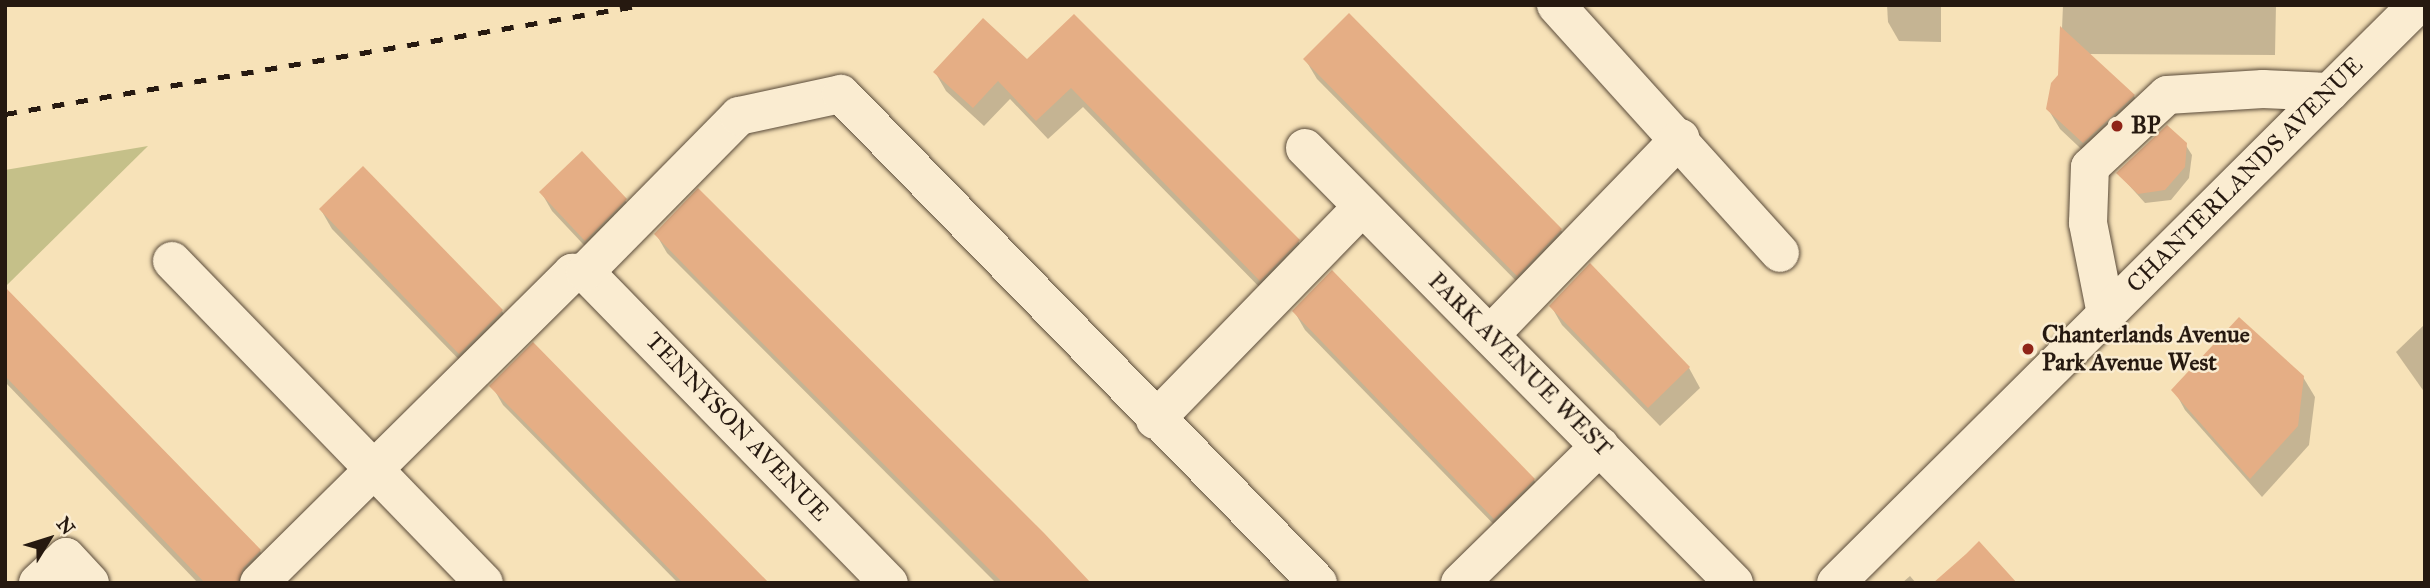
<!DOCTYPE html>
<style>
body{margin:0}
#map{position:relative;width:2430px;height:588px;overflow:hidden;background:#f7e2b8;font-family:"IM FELL Great Primer",serif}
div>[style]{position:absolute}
.green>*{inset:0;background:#c5c089}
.shadow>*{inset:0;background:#0003}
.building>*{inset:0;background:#e5ae85}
.roads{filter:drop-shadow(0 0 2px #5a4b3a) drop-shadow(0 0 2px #5a4b3a)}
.minor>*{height:38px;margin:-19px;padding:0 19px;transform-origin:19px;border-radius:19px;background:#faecd1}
.rail>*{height:5px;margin-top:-2.5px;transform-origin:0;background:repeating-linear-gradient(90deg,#261910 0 12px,transparent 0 24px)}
.dots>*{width:19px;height:19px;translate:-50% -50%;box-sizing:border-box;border:4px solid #faecd1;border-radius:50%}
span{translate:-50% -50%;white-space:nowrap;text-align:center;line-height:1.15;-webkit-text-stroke:5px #faecd1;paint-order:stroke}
.poi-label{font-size:24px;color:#261910;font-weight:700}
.left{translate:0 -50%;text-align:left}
.street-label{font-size:24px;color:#261910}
.frame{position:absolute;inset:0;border:7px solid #261910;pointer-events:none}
.north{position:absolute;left:14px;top:504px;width:70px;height:70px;-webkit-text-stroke:5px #faecd1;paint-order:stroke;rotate:52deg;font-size:19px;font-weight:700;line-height:28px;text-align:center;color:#261910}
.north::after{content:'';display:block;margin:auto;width:24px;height:32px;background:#261910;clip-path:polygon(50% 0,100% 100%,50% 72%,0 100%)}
</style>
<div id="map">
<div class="green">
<div style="clip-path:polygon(148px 146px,5px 287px,5px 170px)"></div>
</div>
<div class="shadow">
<div style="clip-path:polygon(1887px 5px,1941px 5px,1941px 42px,1899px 41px,1888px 22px)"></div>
<div style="clip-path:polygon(2063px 5px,2276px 5px,2275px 55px,2087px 54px,2134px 96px,2145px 116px,2095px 162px,2060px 129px,2048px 109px,2060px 76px)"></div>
<div style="clip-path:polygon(1074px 16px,1298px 241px,1309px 260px,1271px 299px,1083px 107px,1048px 139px,1010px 99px,984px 126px,946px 91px,935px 72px,1027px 61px)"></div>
<div style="clip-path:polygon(1305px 59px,1561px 230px,1572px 249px,1529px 294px,1317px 79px)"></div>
<div style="clip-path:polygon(2185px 144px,2192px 155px,2189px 178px,2171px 200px,2145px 203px,2118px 173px)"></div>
<div style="clip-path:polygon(363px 169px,502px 311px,513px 330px,471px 372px,332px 229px,321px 210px)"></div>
<div style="clip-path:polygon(541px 192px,625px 200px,636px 219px,597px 259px,552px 211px)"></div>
<div style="clip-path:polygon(656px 234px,1090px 583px,996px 583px,667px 253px)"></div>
<div style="clip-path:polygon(1590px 265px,1689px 368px,1700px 388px,1660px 426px,1562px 325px,1551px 306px)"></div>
<div style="clip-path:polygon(5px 309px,260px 551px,271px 570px,260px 583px,198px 583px,5px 382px)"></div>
<div style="clip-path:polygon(1294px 311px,1534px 480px,1545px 499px,1506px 537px,1305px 330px)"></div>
<div style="clip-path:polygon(2425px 324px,2425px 393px,2396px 352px)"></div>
<div style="clip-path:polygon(2303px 377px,2315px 397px,2309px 445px,2262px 497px,2185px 410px,2174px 390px)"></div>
<div style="clip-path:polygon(492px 386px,767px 583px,678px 583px,503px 405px)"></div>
<div style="clip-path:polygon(1910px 576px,1916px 583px,1902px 583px)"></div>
</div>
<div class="building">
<div style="clip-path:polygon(1349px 13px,1562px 229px,1517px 276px,1303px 59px)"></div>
<div style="clip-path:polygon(1074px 14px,1300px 240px,1260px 281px,1071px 88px,1036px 121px,998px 81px,973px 108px,933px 72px,983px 18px,1027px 59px)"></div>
<div style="clip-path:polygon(2060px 26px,2135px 95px,2083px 143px,2046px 109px,2051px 83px,2058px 75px)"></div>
<div style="clip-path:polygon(2167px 125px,2187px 143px,2185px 167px,2165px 190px,2138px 194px,2116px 173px)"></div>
<div style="clip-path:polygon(582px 151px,627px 199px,585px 241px,539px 192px)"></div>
<div style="clip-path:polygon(363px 166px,503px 310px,459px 354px,319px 209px)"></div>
<div style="clip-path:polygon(698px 188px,1044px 533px,1091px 583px,1003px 583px,698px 279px,654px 234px)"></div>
<div style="clip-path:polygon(1590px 263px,1690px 367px,1648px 408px,1549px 306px)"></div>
<div style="clip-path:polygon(1332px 270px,1535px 479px,1494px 519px,1292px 311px)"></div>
<div style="clip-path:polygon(5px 287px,261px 550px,243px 568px,238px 583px,205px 583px,5px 376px)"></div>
<div style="clip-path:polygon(2239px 317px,2304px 376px,2298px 426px,2250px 479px,2171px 390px)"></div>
<div style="clip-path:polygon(533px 342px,628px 439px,769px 583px,683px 583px,584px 482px,489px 386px)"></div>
<div style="clip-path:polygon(1979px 541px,2017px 583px,1933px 583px,1966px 554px)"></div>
</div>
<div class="roads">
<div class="minor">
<div style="left:1556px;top:5px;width:334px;rotate:47.9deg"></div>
<div style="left:1305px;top:148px;width:611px;rotate:45.4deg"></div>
<div style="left:172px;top:261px;width:448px;rotate:45.9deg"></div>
<div style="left:585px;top:272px;width:435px;rotate:45.7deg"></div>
<div style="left:2106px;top:314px;width:93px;rotate:-101.2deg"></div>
<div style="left:2088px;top:223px;width:56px;rotate:-88deg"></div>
<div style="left:2090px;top:167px;width:105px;rotate:-43.1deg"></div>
<div style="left:2167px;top:95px;width:96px;rotate:-3.6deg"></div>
<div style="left:2263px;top:89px;width:67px;rotate:2.6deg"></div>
<div style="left:1490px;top:335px;width:274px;rotate:-46deg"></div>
<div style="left:1155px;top:420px;width:297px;rotate:-45.8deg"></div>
<div style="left:38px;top:583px;width:38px;rotate:-43deg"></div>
<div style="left:66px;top:557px;width:35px;rotate:47deg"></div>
<div style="left:259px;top:583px;width:441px;rotate:-44.7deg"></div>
<div style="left:572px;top:273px;width:13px;rotate:-4deg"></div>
<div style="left:585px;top:272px;width:219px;rotate:-45.4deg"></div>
<div style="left:739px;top:116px;width:104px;rotate:-12.2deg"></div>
<div style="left:841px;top:94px;width:683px;rotate:45.71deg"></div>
<div style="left:1460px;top:583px;width:196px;rotate:-44.4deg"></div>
<div style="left:1836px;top:583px;width:820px;rotate:-44.85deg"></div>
</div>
</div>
<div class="rail">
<div style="left:5px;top:114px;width:646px;rotate:-9.71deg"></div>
</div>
<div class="dots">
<div style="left:2117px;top:126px;background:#8f2418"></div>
<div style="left:2028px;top:349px;background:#8f2418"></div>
</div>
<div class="poi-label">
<span class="left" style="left:2131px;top:126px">BP</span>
<span class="left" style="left:2042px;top:349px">Chanterlands Avenue<br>Park Avenue West</span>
</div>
<div class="street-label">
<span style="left:2245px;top:175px;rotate:-45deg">CHANTERLANDS AVENUE</span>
<span style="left:1520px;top:365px;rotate:45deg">PARK AVENUE WEST</span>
<span style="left:737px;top:427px;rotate:46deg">TENNYSON AVENUE</span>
</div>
<div class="frame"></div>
<div class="north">N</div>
</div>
